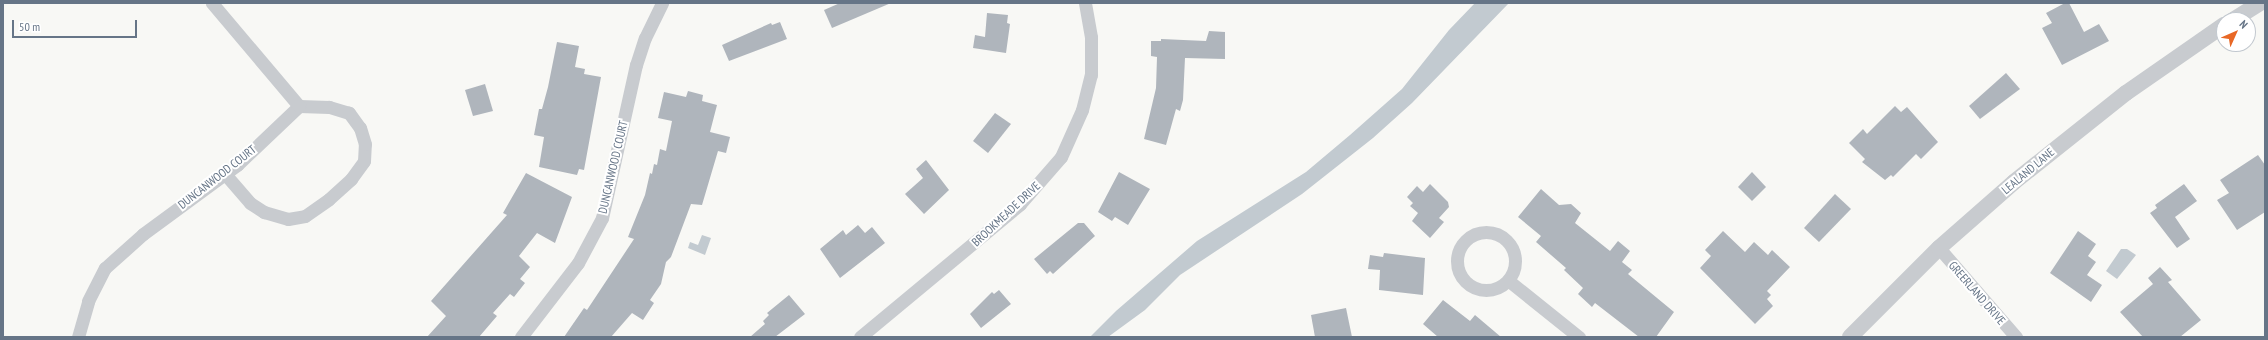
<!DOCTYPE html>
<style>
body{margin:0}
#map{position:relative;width:2268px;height:340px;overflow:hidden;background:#f8f8f5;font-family:"PT Sans Narrow",sans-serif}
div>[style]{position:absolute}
.water>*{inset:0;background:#c2cad0}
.building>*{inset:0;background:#afb5bc}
.minor>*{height:13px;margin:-6.5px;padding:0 6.5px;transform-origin:6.5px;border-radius:6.5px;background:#c8cbcf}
.minor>.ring{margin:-6.5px;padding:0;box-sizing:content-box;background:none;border:13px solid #c8cbcf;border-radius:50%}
.tertiary>*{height:16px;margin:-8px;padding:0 8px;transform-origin:8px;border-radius:8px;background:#c8cbcf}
span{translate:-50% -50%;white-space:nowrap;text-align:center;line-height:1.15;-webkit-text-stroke:4px #fff;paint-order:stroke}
.street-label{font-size:12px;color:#667587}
.frame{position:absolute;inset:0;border:4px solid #667587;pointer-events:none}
.north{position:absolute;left:2216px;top:12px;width:40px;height:40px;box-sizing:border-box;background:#fff;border:1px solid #c2c8cf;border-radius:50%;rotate:45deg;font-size:11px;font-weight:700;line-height:16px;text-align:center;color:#667587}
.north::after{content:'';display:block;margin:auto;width:14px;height:18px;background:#e86826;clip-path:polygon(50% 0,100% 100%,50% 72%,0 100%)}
.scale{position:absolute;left:12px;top:20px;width:125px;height:18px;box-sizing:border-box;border:2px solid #667587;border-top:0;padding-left:5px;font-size:12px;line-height:14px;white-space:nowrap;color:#667587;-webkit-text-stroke:3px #fff;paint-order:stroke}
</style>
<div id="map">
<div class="water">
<div style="clip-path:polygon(1475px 3px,1509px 3px,1412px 103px,1373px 138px,1302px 194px,1180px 275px,1145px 310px,1108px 337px,1090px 337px,1116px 311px,1197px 241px,1306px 172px,1350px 135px,1402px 89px,1449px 30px)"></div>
<div style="clip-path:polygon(702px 235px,711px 238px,705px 255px,688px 248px,690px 242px,698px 245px)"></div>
<div style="clip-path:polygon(2121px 249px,2127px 249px,2136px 255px,2117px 279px,2106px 271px)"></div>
</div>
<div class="building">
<div style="clip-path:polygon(840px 3px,891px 3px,832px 28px,824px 10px)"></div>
<div style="clip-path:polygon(2065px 3px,2069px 3px,2084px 32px,2099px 24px,2109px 41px,2062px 65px,2042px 28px,2052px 23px,2046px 13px)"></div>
<div style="clip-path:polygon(987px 13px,1008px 15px,1007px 23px,1010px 24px,1006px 53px,973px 48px,975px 35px,985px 37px)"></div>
<div style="clip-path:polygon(780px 22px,787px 39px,729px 61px,722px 45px,771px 23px,772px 25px)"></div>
<div style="clip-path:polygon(1209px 31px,1225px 32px,1225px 59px,1185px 58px,1183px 100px,1180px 111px,1176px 109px,1166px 145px,1144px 139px,1156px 88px,1157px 57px,1151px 56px,1151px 41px,1161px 41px,1161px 39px,1206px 41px)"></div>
<div style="clip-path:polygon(557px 42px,579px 46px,575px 67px,585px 69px,584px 74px,601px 77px,584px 170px,579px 169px,577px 175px,539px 167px,544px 137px,534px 135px,539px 109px,542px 109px,548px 87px)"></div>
<div style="clip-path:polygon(2006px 73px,2020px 89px,1980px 119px,1969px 106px)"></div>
<div style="clip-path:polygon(485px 84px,493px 111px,473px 116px,465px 90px)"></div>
<div style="clip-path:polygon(688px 91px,703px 95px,702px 101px,717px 105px,710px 132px,730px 137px,726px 153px,718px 151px,702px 205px,691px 204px,671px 257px,666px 262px,661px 284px,650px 300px,654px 303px,643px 320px,632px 313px,611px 337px,564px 337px,584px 308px,587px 310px,634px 239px,628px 237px,645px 195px,650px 173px,652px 174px,654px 164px,657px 165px,660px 149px,666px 151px,672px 121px,658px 118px,664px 92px,686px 97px)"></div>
<div style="clip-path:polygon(1895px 106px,1901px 112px,1907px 107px,1938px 142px,1921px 159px,1916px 154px,1893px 177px,1891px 175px,1885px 180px,1862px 162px,1865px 159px,1849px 143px,1863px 129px,1867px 134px)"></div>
<div style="clip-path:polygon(995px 113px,1011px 124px,988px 153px,973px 141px)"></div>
<div style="clip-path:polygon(2258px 155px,2265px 165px,2265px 212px,2237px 230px,2217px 200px,2229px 193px,2220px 180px)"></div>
<div style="clip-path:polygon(926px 160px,949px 190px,924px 214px,905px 194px,923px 178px,916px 169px)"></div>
<div style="clip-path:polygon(1119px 172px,1150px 189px,1128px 225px,1115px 217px,1112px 221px,1098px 212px)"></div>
<div style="clip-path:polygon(1752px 172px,1766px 187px,1752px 201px,1738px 187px)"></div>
<div style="clip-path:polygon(526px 173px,572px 197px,555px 243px,537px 233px,519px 256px,530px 267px,520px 279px,525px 283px,514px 297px,510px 294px,493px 313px,497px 316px,479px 337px,427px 337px,446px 316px,431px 301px,507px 215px,503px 213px)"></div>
<div style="clip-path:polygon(1430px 184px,1448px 202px,1449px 207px,1439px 218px,1444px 222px,1430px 238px,1412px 221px,1418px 213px,1410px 206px,1413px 203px,1407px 197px,1417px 186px,1423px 192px)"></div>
<div style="clip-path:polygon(2184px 184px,2197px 201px,2175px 217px,2190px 239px,2177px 248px,2150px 213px,2157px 208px,2155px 205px)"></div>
<div style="clip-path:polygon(1541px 189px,1559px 205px,1571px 204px,1581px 213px,1575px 223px,1610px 251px,1618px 241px,1630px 251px,1622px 262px,1632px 270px,1628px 274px,1674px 312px,1656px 337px,1639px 337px,1595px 303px,1592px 307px,1578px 294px,1583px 288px,1564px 270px,1566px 268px,1536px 242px,1541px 236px,1518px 217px)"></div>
<div style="clip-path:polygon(1835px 194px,1851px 209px,1819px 242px,1804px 228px)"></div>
<div style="clip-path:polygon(1078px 223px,1084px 223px,1095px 236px,1053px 274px,1050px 271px,1047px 274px,1034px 259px)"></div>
<div style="clip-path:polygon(858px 225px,865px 233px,872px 227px,885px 243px,840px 278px,820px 249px,843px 230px,846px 235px)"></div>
<div style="clip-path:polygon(1723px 231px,1745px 252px,1754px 242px,1768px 255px,1772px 250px,1790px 267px,1767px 291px,1771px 295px,1767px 299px,1773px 306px,1755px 324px,1700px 268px,1711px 256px,1705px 250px)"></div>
<div style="clip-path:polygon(2078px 231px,2096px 244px,2088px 256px,2096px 262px,2087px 275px,2102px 285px,2091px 302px,2050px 273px)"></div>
<div style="clip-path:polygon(1384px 253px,1425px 258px,1423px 295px,1379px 290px,1380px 270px,1368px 269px,1370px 255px,1383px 257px)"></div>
<div style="clip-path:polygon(2160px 267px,2172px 280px,2168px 282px,2201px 320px,2180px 337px,2143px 337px,2120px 312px,2153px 284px,2148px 278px)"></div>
<div style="clip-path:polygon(999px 290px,1011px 304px,981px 328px,970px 314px,992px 292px,994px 294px)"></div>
<div style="clip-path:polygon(789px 295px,805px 314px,775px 337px,750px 337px,765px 324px,763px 321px,769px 315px,767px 313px)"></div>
<div style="clip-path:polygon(1443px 300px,1470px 321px,1475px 315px,1501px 337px,1438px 337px,1423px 324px)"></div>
<div style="clip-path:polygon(1346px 308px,1352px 337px,1315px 337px,1311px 315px)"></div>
</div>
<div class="minor">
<div style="left:225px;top:174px;width:38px;rotate:49deg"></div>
<div style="left:250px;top:203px;width:17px;rotate:33deg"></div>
<div style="left:264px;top:212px;width:25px;rotate:16deg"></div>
<div style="left:288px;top:219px;width:17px;rotate:-10deg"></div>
<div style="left:305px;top:216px;width:29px;rotate:-35deg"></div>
<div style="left:329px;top:199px;width:30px;rotate:-42deg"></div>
<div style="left:351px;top:179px;width:22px;rotate:-54deg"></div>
<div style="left:364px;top:161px;width:17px;rotate:-87deg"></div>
<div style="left:365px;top:144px;width:17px;rotate:-107deg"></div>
<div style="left:360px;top:128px;width:19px;rotate:-126deg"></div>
<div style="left:349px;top:113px;width:21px;rotate:-163deg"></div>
<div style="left:329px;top:107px;width:30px;rotate:-178deg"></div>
<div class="ring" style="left:1457px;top:232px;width:45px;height:45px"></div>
<div style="left:1939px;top:248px;width:118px;rotate:49.1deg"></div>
<div style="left:1509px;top:281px;width:90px;rotate:38.7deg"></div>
<div style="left:78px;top:337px;width:37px;rotate:-74deg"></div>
<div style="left:88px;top:301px;width:37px;rotate:-63deg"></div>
<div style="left:105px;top:268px;width:51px;rotate:-41.8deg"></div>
<div style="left:143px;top:234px;width:117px;rotate:-36.3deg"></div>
<div style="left:237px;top:165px;width:86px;rotate:-43.6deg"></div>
<div style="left:299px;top:106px;width:135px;rotate:-130.2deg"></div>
<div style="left:521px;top:337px;width:93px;rotate:-52.4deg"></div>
<div style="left:578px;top:263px;width:51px;rotate:-61.9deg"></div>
<div style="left:602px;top:218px;width:157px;rotate:-77.5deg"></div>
<div style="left:636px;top:65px;width:28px;rotate:-72deg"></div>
<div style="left:645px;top:38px;width:39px;rotate:-64deg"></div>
<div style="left:860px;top:337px;width:208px;rotate:-39.7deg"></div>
<div style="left:1020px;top:204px;width:62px;rotate:-48.9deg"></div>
<div style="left:1061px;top:157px;width:51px;rotate:-65.9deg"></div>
<div style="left:1082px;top:110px;width:36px;rotate:-76deg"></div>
<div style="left:1091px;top:75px;width:38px;rotate:-90deg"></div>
<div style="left:1091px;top:37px;width:35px;rotate:-100deg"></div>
</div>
<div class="tertiary">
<div style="left:2233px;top:20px;width:32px;rotate:-32deg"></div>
<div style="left:1850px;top:337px;width:126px;rotate:-45deg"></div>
<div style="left:1939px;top:248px;width:100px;rotate:-41.3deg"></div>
<div style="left:2014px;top:182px;width:143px;rotate:-38.5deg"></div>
<div style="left:2126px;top:93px;width:119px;rotate:-34.8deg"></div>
</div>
<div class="street-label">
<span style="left:613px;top:167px;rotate:-77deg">DUNCANWOOD COURT</span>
<span style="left:2028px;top:171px;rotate:-40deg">LEALAND LANE</span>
<span style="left:217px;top:177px;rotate:-38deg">DUNCANWOOD COURT</span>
<span style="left:1006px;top:214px;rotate:-43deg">BROOKMEADE DRIVE</span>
<span style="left:1977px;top:293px;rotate:49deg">GREERLAND DRIVE</span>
</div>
<div class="frame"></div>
<div class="north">N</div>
<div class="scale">50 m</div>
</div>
